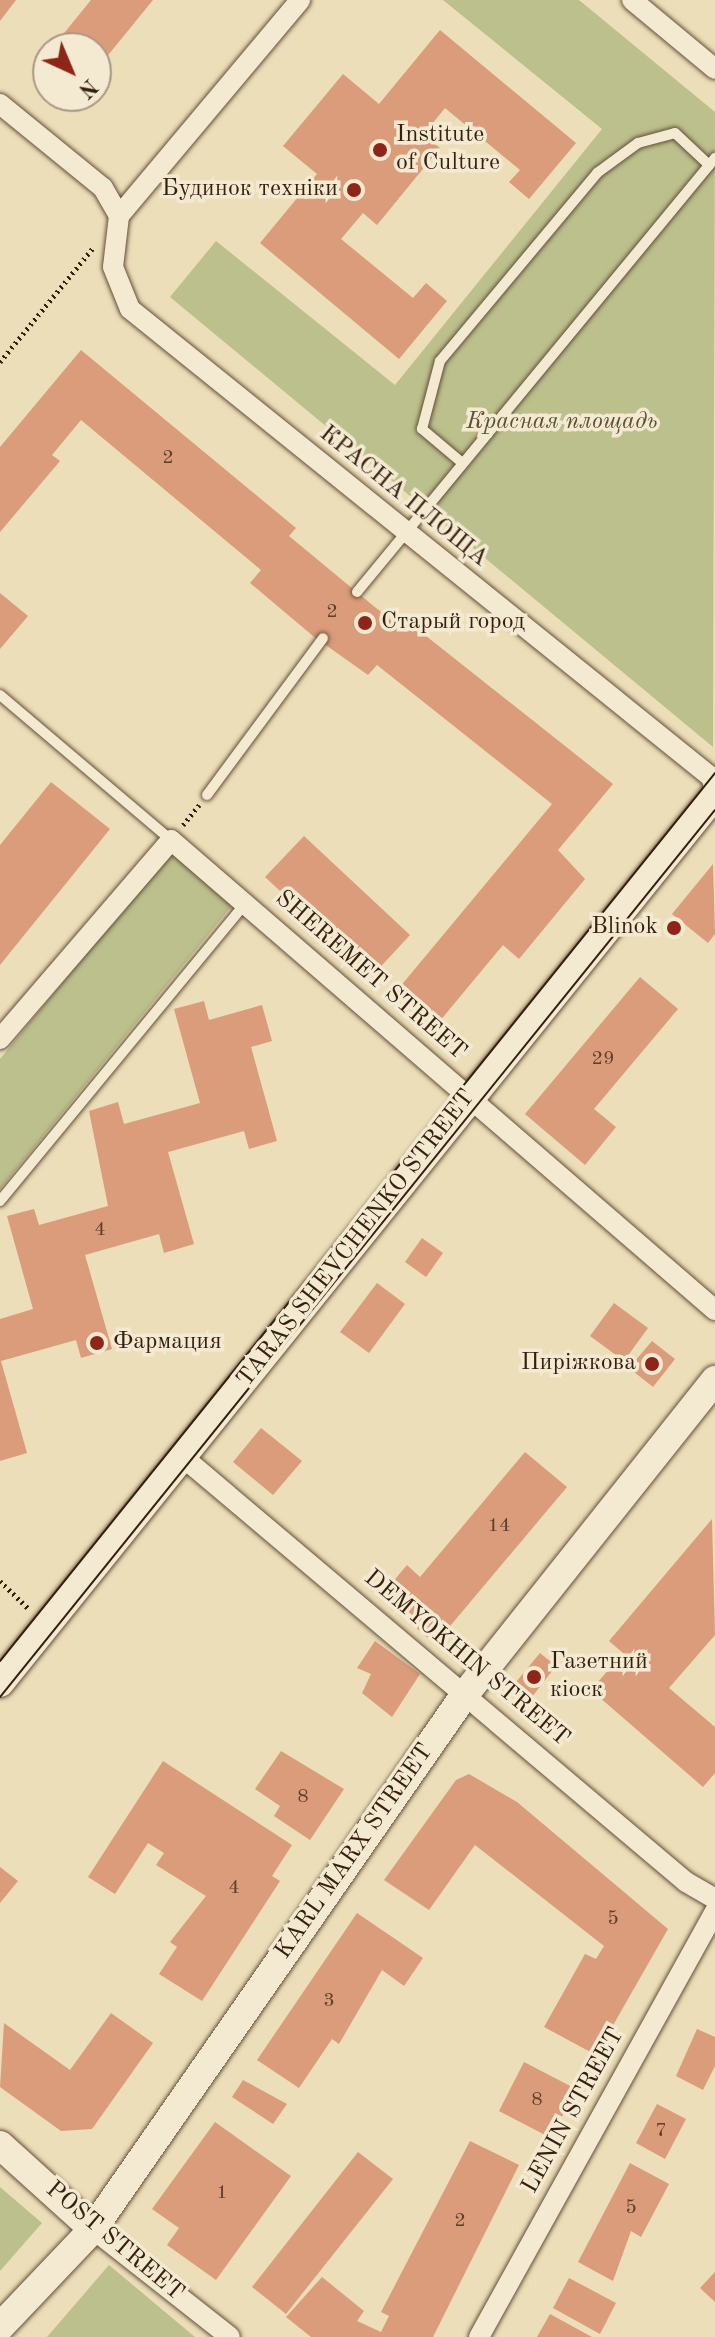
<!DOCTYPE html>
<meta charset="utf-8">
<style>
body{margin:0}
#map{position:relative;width:715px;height:2337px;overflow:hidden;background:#ecdeb8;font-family:"Old Standard TT",serif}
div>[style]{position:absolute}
.green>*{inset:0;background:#bcc08c}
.building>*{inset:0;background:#da9c7a}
.path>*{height:5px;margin-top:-2.5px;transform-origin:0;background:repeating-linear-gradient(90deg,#371f10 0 2px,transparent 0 6px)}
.roads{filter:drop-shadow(0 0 2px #644f3a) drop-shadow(0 0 2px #644f3a)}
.lane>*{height:10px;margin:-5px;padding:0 5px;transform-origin:5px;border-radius:5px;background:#f3ead1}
.street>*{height:20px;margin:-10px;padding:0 10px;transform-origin:10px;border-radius:10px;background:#f3ead1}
.secondary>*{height:28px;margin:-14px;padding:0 14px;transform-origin:14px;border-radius:14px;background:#f3ead1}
.tram>*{height:2px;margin:-1px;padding:0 1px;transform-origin:1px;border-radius:1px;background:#371f10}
.dots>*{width:22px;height:22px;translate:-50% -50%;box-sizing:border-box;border:4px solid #f3ead1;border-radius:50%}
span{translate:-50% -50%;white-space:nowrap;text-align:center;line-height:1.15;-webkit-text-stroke:7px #f3ead1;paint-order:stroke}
.number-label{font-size:20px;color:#603e2a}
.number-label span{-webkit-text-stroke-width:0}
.poi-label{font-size:24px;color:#371f10}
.left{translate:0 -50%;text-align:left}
.right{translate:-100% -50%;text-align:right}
.park-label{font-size:24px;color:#5f4f35;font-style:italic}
.street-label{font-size:24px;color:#371f10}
.north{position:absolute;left:32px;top:32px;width:80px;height:80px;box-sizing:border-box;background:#f3ead1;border:2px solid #a89984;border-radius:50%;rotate:136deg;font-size:22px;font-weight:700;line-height:32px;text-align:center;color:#371f10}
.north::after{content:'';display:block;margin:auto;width:28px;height:36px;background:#8f2418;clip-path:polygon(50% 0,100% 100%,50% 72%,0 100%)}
</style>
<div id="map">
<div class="green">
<div style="clip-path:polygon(443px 0,579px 0,715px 112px,713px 747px,170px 297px,216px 241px,395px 385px,602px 129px)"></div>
<div style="clip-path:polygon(172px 849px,234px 903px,0 1189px,0 1059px)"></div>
<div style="clip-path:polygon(0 2187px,42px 2223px,0 2271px)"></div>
<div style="clip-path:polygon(109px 2265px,195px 2337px,47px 2337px)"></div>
</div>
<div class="building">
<div style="clip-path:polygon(0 0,16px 0,0 21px)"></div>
<div style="clip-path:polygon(91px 0,153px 0,96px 70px,96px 48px,52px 48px)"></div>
<div style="clip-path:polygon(440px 30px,576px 143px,529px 199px,509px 182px,520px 170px,445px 108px,423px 135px,440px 148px,377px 225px,363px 213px,341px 239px,413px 298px,426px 283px,447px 301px,399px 359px,260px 243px,317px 174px,283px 146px,343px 74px,379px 104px)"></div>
<div style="clip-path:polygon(81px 350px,296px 528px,289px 536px,405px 632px,411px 624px,613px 784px,558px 850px,585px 879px,519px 959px,503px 945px,439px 1022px,399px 988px,552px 804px,377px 665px,368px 675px,313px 636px,250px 583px,261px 570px,81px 420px,52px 455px,60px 461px,0 532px,0 447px)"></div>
<div style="clip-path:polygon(0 593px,28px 616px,0 649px)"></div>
<div style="clip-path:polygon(51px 782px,110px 829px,0 965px,0 845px)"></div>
<div style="clip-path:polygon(304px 836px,410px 935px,372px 976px,265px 877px)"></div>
<div style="clip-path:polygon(713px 864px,715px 934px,708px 943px,672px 914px)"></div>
<div style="clip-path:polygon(640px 977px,678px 1009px,594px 1109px,616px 1127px,585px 1165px,525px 1114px)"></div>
<div style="clip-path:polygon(204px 1001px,209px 1020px,262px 1005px,272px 1041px,251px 1047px,277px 1141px,249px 1149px,244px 1131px,168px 1152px,194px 1244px,164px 1253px,159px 1234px,85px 1255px,112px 1349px,81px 1358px,76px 1340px,1px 1361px,27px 1453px,0 1461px,0 1319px,33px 1309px,7px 1216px,34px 1209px,39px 1225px,108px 1206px,89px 1111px,118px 1102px,124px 1124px,200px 1103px,174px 1009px)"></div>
<div style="clip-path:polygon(422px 1238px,443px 1253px,426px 1277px,405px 1262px)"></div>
<div style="clip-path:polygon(377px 1283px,405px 1304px,369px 1353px,340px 1332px)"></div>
<div style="clip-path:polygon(614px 1303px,648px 1328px,624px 1361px,590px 1336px)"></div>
<div style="clip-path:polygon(652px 1341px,675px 1359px,653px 1387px,629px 1368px)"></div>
<div style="clip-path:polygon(261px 1428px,302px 1461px,273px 1495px,233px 1462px)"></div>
<div style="clip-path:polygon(525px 1452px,567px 1487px,435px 1644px,380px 1597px,407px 1565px,420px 1577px)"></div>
<div style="clip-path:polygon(712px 1519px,715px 1635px,669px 1688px,715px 1727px,715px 1773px,703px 1787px,591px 1690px,623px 1653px,609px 1641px)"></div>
<div style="clip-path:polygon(375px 1641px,420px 1674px,392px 1717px,362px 1693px,371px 1674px,357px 1668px)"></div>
<div style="clip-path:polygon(540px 1653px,556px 1666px,528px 1702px,511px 1688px)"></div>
<div style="clip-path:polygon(281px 1751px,344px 1789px,310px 1840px,274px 1816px,280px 1806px,255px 1789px)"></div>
<div style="clip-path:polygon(163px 1761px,292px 1845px,272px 1876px,280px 1881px,202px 2001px,159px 1974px,177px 1947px,170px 1942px,206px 1896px,156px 1865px,164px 1853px,148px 1843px,115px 1894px,88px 1877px)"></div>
<div style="clip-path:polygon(469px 1774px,517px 1802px,668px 1929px,596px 2055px,544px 2027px,585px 1954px,596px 1959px,604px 1946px,475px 1845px,429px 1910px,384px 1880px,456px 1780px)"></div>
<div style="clip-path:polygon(0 1867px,18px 1881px,0 1903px)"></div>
<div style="clip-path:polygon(357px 1913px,423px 1958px,404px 1986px,382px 1970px,339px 2044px,332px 2039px,299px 2088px,257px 2060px)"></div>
<div style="clip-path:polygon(111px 2013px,153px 2043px,92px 2129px,61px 2131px,0 2087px,4px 2023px,70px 2070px)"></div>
<div style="clip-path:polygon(697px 2029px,715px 2037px,715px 2066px,703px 2090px,676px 2076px)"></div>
<div style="clip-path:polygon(524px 2062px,576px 2089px,551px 2138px,499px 2111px)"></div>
<div style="clip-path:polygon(243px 2080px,287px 2104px,273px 2124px,232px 2097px)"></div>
<div style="clip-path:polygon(657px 2104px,686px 2119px,665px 2159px,636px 2143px)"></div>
<div style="clip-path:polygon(215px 2122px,291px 2176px,216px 2280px,167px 2245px,179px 2228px,152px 2209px)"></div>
<div style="clip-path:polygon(470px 2141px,519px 2165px,433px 2337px,311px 2337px,286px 2317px,322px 2277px,364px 2311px,357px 2321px,381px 2332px,389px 2316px,381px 2312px)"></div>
<div style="clip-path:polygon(358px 2152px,393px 2179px,286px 2314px,252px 2287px)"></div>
<div style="clip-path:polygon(630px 2163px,669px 2184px,641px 2237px,631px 2231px,613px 2281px,578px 2262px)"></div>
<div style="clip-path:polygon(715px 2272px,715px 2302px,700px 2288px)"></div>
<div style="clip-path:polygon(569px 2278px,616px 2303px,600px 2334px,553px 2308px)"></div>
<div style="clip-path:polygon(550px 2314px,592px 2337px,537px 2337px)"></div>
</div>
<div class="path">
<div style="left:0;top:362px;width:147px;rotate:-50.8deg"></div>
<div style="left:183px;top:825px;width:26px;rotate:-51deg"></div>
<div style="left:0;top:1581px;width:39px;rotate:44deg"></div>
</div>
<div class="roads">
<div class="lane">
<div style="left:460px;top:461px;width:50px;rotate:-139.9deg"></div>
<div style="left:422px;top:429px;width:70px;rotate:-75.2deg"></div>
<div style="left:440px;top:361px;width:245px;rotate:-50.1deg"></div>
<div style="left:597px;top:173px;width:51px;rotate:-36.2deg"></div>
<div style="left:638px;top:143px;width:38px;rotate:-15deg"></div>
<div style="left:675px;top:133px;width:47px;rotate:43.3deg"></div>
<div style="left:357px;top:592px;width:563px;rotate:-50.48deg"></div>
<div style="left:0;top:695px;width:224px;rotate:40.3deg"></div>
<div style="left:207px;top:795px;width:195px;rotate:-53.5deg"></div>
<div style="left:0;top:1201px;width:385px;rotate:-50.5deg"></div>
</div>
<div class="street">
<div style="left:632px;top:0;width:108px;rotate:39.7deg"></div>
<div style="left:0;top:104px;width:133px;rotate:39.2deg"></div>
<div style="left:103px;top:188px;width:32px;rotate:60deg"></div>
<div style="left:119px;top:216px;width:51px;rotate:96.7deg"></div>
<div style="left:113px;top:267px;width:45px;rotate:68deg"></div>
<div style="left:130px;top:309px;width:746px;rotate:38.85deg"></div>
<div style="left:711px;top:777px;width:12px;rotate:70deg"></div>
<div style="left:119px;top:216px;width:282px;rotate:-50deg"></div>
<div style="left:0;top:1039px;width:262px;rotate:-49.3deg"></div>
<div style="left:171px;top:840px;width:719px;rotate:40.83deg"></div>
<div style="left:184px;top:1458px;width:657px;rotate:40.19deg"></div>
<div style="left:686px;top:1882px;width:34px;rotate:30deg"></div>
<div style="left:93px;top:2229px;width:174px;rotate:38.2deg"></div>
<div style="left:479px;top:2337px;width:487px;rotate:-61deg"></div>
</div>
<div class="secondary">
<div style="left:0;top:1683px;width:1140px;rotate:-51.16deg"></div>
<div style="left:0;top:2145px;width:125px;rotate:42.1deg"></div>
<div style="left:0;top:2327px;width:135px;rotate:-46.5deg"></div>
<div style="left:93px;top:2229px;width:653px;rotate:-55.17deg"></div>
<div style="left:466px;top:1693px;width:400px;rotate:-51.5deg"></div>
</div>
</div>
<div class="tram">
<div style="left:0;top:1661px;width:1140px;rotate:-51.16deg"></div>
<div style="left:0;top:1697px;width:1139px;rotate:-51.13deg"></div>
</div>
<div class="dots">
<div style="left:380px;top:150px;background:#8f2418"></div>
<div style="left:354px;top:190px;background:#8f2418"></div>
<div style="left:365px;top:623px;background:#8f2418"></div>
<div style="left:674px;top:928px;background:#8f2418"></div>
<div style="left:97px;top:1343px;background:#8f2418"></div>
<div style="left:652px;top:1364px;background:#8f2418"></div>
<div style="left:534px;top:1677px;background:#8f2418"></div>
</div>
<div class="number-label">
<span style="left:168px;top:458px">2</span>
<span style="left:332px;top:612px">2</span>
<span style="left:603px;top:1059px">29</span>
<span style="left:100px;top:1230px">4</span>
<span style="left:499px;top:1526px">14</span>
<span style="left:303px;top:1797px">8</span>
<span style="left:234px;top:1888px">4</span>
<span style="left:613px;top:1919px">5</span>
<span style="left:329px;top:2001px">3</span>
<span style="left:537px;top:2100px">8</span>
<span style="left:661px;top:2131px">7</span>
<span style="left:222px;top:2193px">1</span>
<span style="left:631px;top:2208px">5</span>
<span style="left:460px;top:2221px">2</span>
</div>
<div class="poi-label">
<span class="left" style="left:396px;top:150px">Institute<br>of Culture</span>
<span class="right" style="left:338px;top:190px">Будинок техніки</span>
<span class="left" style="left:381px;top:623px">Старый город</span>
<span class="right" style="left:658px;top:928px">Blinok</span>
<span class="left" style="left:113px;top:1343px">Фармация</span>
<span class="right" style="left:636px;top:1364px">Пиріжкова</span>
<span class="left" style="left:550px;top:1677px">Газетний<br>кіоск</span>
</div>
<div class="park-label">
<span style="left:562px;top:423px">Красная площадь</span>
</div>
<div class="street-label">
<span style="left:403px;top:497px;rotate:39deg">КРАСНА ПЛОЩА</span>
<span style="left:370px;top:976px;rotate:41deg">SHEREMET STREET</span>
<span style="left:357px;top:1239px;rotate:-52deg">TARAS SHEVCHENKO STREET</span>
<span style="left:466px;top:1659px;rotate:40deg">DEMYOKHIN STREET</span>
<span style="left:355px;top:1852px;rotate:-55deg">KARL MARX STREET</span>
<span style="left:574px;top:2111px;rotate:-61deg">LENIN STREET</span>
<span style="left:114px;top:2242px;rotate:40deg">POST STREET</span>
</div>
<div class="north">N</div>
</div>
